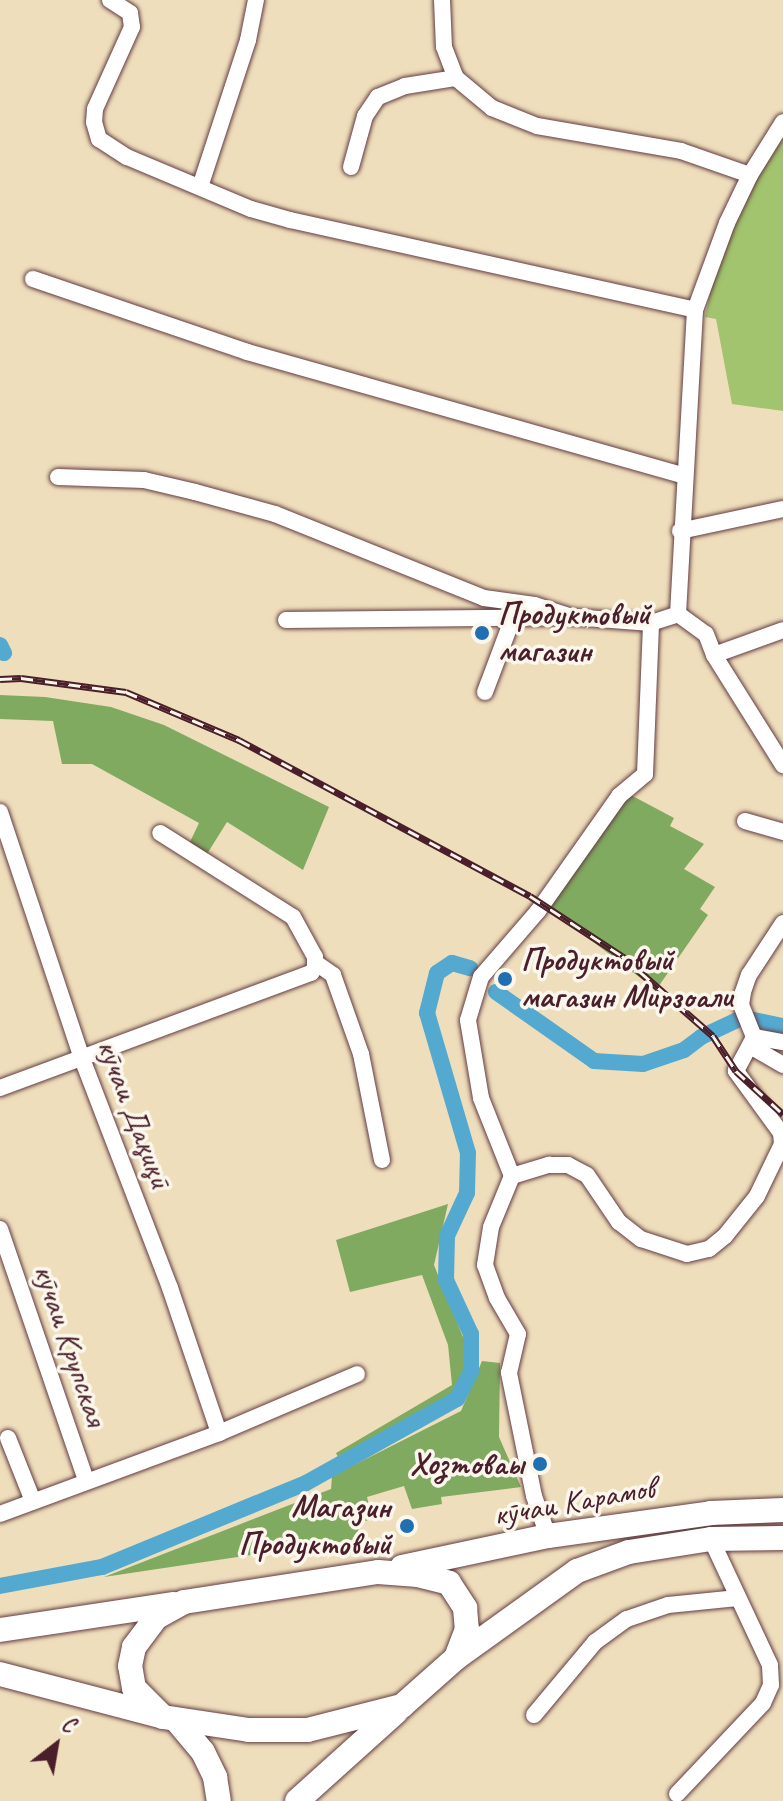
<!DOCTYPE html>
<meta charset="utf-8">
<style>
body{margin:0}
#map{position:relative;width:783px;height:1801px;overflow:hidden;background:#efdebc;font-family:Caveat,sans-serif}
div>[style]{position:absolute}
.green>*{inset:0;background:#a2c46e}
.forest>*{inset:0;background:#81aa61}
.canal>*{height:16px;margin:-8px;padding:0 8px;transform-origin:8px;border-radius:8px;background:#54a9d0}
.roads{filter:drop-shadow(0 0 2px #633c41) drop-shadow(0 0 2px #633c41)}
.street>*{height:16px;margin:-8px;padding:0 8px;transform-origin:8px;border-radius:8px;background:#fff}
.secondary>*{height:24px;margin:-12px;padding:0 12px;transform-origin:12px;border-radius:12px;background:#fff}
.rail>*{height:7px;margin-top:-3.5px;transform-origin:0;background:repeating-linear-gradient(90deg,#fbf7ec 0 12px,#4a1f2b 0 24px);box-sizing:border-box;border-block:2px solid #4a1f2b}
.dots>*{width:22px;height:22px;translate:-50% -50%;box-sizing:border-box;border:4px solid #fbf7ec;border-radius:50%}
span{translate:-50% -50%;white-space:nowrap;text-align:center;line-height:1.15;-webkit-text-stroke:7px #fbf7ec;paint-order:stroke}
.poi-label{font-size:32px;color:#4a1f2b;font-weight:700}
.left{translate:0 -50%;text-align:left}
.right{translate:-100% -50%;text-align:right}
.street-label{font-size:32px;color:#4a1f2b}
.north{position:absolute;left:16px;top:1705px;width:80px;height:80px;-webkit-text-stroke:6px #fbf7ec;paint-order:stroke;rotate:31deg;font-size:22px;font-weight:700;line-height:32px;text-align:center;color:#4a1f2b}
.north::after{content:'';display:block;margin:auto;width:28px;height:36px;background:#4a1f2b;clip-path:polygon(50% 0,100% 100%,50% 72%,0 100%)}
</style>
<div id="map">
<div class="green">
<div style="clip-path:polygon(783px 131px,783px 411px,732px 404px,716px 319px,705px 317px,720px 248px,751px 179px)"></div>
</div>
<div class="forest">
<div style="clip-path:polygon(0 695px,45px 697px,111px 707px,164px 725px,329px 807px,303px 870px,227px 822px,207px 854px,189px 844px,199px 823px,92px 764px,62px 764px,53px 721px,0 719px)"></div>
<div style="clip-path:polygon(627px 793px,674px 818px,670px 826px,704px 844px,684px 869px,715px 887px,700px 909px,708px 915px,656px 990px,544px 904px)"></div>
<div style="clip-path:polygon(448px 1204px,434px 1265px,465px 1342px,464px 1369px,455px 1395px,340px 1461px,336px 1453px,452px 1385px,448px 1345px,422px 1275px,350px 1292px,336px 1240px)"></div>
<div style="clip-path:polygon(482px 1361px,500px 1363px,499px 1437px,521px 1487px,441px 1497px,442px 1504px,412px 1509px,404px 1486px,367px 1497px,372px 1519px,358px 1523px,359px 1539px,104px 1577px,331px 1489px,332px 1476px,461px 1411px)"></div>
</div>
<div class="canal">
<div style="left:0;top:645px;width:9px;rotate:63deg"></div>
<div style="left:496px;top:992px;width:120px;rotate:35.1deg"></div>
<div style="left:594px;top:1061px;width:49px;rotate:3.5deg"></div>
<div style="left:643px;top:1064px;width:43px;rotate:-18.9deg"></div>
<div style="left:684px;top:1050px;width:21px;rotate:-37deg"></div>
<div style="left:701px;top:1037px;width:40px;rotate:-25deg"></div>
<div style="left:749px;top:1019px;width:35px;rotate:12deg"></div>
<div style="left:0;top:1586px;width:104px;rotate:-10.6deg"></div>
<div style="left:102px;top:1567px;width:221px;rotate:-22.4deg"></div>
<div style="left:306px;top:1483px;width:173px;rotate:-29.1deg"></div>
<div style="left:457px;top:1399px;width:31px;rotate:-63deg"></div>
<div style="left:471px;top:1371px;width:37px;rotate:-90deg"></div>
<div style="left:471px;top:1334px;width:60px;rotate:-114.8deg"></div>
<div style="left:446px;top:1280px;width:44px;rotate:-88.7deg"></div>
<div style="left:447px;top:1236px;width:47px;rotate:-65.1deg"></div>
<div style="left:467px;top:1193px;width:40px;rotate:-88.6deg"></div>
<div style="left:468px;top:1153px;width:146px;rotate:-106.3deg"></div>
<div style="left:427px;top:1013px;width:41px;rotate:-76deg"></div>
<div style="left:437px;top:973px;width:18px;rotate:-34deg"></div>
<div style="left:452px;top:963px;width:19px;rotate:16deg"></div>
</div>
<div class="roads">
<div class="street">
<div style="left:110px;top:0;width:24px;rotate:33deg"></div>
<div style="left:130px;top:13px;width:14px;rotate:82deg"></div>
<div style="left:132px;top:27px;width:90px;rotate:114.3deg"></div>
<div style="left:95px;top:109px;width:13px;rotate:94deg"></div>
<div style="left:94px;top:122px;width:18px;rotate:74deg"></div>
<div style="left:99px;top:139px;width:33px;rotate:33deg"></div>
<div style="left:127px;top:157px;width:134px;rotate:22.8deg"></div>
<div style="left:251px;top:209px;width:41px;rotate:15.8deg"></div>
<div style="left:290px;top:220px;width:415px;rotate:12.5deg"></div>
<div style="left:442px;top:0;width:47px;rotate:87.6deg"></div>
<div style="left:444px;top:47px;width:33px;rotate:69deg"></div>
<div style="left:456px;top:78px;width:47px;rotate:39.8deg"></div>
<div style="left:492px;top:108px;width:48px;rotate:21.8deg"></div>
<div style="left:537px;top:126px;width:146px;rotate:9.8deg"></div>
<div style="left:681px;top:151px;width:73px;rotate:19.2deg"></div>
<div style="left:351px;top:167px;width:53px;rotate:-74.6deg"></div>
<div style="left:365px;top:116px;width:23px;rotate:-56deg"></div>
<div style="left:378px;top:97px;width:29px;rotate:-22deg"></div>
<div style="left:405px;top:86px;width:52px;rotate:-8.9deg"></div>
<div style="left:200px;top:187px;width:155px;rotate:-71.9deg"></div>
<div style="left:248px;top:40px;width:41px;rotate:-78.7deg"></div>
<div style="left:33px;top:279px;width:226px;rotate:18.8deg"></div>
<div style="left:247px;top:352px;width:453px;rotate:15.8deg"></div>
<div style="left:58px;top:477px;width:86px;rotate:2deg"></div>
<div style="left:144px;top:480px;width:52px;rotate:13.2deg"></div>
<div style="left:195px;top:492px;width:83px;rotate:15.4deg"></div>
<div style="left:275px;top:514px;width:225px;rotate:21.9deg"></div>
<div style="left:484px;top:598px;width:51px;rotate:7.8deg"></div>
<div style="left:535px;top:605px;width:40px;rotate:18deg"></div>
<div style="left:573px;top:617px;width:78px;rotate:4.4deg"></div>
<div style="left:651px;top:623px;width:28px;rotate:-18deg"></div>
<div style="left:680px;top:531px;width:105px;rotate:-12.1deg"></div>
<div style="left:678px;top:614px;width:304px;rotate:-86.8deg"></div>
<div style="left:695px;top:310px;width:93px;rotate:-69.8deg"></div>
<div style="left:727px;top:223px;width:53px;rotate:-64.4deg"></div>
<div style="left:750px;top:175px;width:62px;rotate:-58.1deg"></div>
<div style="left:678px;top:614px;width:34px;rotate:36deg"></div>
<div style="left:706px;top:634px;width:22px;rotate:69deg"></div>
<div style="left:714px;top:655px;width:130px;rotate:57.9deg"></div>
<div style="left:286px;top:620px;width:273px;rotate:-0.6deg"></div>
<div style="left:714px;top:655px;width:73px;rotate:-19.9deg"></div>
<div style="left:485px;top:692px;width:77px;rotate:-69.4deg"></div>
<div style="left:0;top:812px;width:257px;rotate:71.6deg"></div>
<div style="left:81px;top:1056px;width:248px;rotate:69deg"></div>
<div style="left:170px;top:1288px;width:153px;rotate:71.3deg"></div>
<div style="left:745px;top:821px;width:40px;rotate:16deg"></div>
<div style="left:316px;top:963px;width:21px;rotate:35deg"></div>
<div style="left:333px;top:975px;width:84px;rotate:70.5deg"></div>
<div style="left:361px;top:1054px;width:108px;rotate:78.8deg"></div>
<div style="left:754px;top:1037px;width:29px;rotate:10deg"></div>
<div style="left:752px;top:1047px;width:36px;rotate:30deg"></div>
<div style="left:0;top:1088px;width:332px;rotate:-20.3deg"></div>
<div style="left:311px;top:973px;width:6px;rotate:-51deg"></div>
<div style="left:315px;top:968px;width:11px;rotate:-90deg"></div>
<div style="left:315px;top:957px;width:46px;rotate:-118.8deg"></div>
<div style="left:293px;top:917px;width:157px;rotate:-147.7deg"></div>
<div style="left:512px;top:1176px;width:39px;rotate:-17deg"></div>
<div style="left:549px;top:1165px;width:19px"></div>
<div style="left:568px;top:1165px;width:21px;rotate:28deg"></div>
<div style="left:587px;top:1175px;width:57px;rotate:55.8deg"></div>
<div style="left:619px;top:1222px;width:28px;rotate:38deg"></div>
<div style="left:641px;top:1239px;width:48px;rotate:18.1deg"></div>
<div style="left:687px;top:1254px;width:23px;rotate:-13deg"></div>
<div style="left:709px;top:1249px;width:21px;rotate:-39deg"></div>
<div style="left:725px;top:1236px;width:51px;rotate:-51.3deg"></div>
<div style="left:757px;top:1196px;width:58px;rotate:-64.3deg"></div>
<div style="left:782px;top:1144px;width:11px;rotate:-95deg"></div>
<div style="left:781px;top:1133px;width:77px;rotate:-126deg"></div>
<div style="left:736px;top:1071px;width:38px;rotate:-62deg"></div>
<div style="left:754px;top:1037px;width:35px;rotate:-112deg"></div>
<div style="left:741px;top:1005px;width:13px;rotate:-81deg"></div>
<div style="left:743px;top:992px;width:18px;rotate:-71deg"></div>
<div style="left:749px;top:975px;width:62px;rotate:-56.8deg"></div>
<div style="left:0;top:1229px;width:265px;rotate:71.1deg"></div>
<div style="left:8px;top:1438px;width:68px;rotate:68.4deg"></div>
<div style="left:0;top:1514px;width:233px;rotate:-20.3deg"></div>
<div style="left:219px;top:1433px;width:150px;rotate:-23.1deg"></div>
<div style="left:548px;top:1536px;width:42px;rotate:-109.3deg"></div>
<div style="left:534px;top:1496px;width:126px;rotate:-101.5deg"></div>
<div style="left:509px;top:1373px;width:40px;rotate:-77deg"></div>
<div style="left:518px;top:1334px;width:42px;rotate:-120.3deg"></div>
<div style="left:497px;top:1298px;width:35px;rotate:-110deg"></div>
<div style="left:485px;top:1265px;width:38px;rotate:-81deg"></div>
<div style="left:491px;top:1227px;width:55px;rotate:-67.6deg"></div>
<div style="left:512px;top:1176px;width:84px;rotate:-111.7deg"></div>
<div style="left:481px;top:1098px;width:79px;rotate:-99.5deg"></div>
<div style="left:468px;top:1020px;width:45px;rotate:-73.2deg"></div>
<div style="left:481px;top:977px;width:87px;rotate:-49.2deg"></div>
<div style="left:538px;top:911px;width:141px;rotate:-54.8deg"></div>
<div style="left:619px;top:796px;width:34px;rotate:-40deg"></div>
<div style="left:645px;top:774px;width:151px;rotate:-87.7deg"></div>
<div style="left:534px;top:1715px;width:95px;rotate:-50.1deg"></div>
<div style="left:595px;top:1642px;width:39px;rotate:-36deg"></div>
<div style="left:627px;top:1619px;width:43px;rotate:-18.9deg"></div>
<div style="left:668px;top:1605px;width:70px;rotate:-5.7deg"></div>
<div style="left:677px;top:1794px;width:125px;rotate:-46.6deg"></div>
<div style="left:763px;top:1703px;width:20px;rotate:-66deg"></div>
<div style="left:771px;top:1685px;width:20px;rotate:-93deg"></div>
<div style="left:770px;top:1665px;width:139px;rotate:-115.1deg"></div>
</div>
<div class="secondary">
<div style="left:402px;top:1567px;width:149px;rotate:-12deg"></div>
<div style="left:548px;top:1536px;width:165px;rotate:-8deg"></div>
<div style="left:711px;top:1513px;width:72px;rotate:-2.4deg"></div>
<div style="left:378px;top:1572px;width:40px;rotate:4.3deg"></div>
<div style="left:418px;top:1575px;width:32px;rotate:14deg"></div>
<div style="left:449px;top:1583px;width:30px;rotate:57deg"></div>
<div style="left:465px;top:1608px;width:21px;rotate:85deg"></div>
<div style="left:467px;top:1629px;width:31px;rotate:111deg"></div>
<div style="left:456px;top:1658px;width:72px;rotate:138.4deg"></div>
<div style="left:402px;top:1706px;width:98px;rotate:165.8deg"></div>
<div style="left:307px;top:1730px;width:58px;rotate:180deg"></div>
<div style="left:249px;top:1730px;width:87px;rotate:-171.4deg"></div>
<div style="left:163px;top:1717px;width:41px;rotate:-135deg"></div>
<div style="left:134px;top:1688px;width:22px;rotate:-100deg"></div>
<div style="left:130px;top:1666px;width:19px;rotate:-78deg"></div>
<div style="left:134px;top:1647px;width:38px;rotate:-53deg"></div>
<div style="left:157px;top:1617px;width:31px;rotate:-29deg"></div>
<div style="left:184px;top:1602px;width:196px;rotate:-8.8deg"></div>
<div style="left:0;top:1630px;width:176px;rotate:-8.5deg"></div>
<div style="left:456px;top:1658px;width:149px;rotate:-35.7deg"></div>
<div style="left:577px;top:1571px;width:55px;rotate:-20.1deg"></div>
<div style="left:629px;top:1552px;width:83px;rotate:-9deg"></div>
<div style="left:711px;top:1539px;width:72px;rotate:-0.8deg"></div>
<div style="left:0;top:1674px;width:165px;rotate:14.7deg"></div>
<div style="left:177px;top:1721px;width:40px;rotate:50deg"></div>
<div style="left:203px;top:1752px;width:28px;rotate:64deg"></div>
<div style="left:215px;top:1777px;width:24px;rotate:81deg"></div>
<div style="left:297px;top:1801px;width:133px;rotate:-42deg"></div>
</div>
</div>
<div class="rail">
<div style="left:0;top:679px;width:21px;rotate:-3deg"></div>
<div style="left:21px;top:678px;width:106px;rotate:7.6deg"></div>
<div style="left:126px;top:692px;width:123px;rotate:23deg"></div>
<div style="left:239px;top:740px;width:330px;rotate:28.2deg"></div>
<div style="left:530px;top:896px;width:110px;rotate:33.1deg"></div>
<div style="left:622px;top:956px;width:121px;rotate:41.3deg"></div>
<div style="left:713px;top:1036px;width:42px;rotate:56.7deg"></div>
<div style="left:736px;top:1071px;width:64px;rotate:42.5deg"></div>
</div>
<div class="dots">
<div style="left:482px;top:633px;background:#1f6fb2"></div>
<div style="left:505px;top:979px;background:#1f6fb2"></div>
<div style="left:540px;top:1464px;background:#1f6fb2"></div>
<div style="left:407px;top:1526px;background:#1f6fb2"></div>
</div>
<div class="poi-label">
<span class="left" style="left:498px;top:633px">Продуктовый<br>магазин</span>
<span class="left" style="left:521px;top:979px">Продуктовый<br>магазин Мирзоали</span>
<span class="right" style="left:524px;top:1464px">Хозтоваы</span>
<span class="right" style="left:391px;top:1526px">Магазин<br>Продуктовый</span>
</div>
<div class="street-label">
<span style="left:134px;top:1114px;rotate:69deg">кӯчаи Дақиқӣ</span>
<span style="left:70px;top:1345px;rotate:71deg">кӯчаи Крупская</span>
<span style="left:574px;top:1502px;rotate:-10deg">кӯчаи Карамов</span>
</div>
<div class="north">С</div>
</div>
